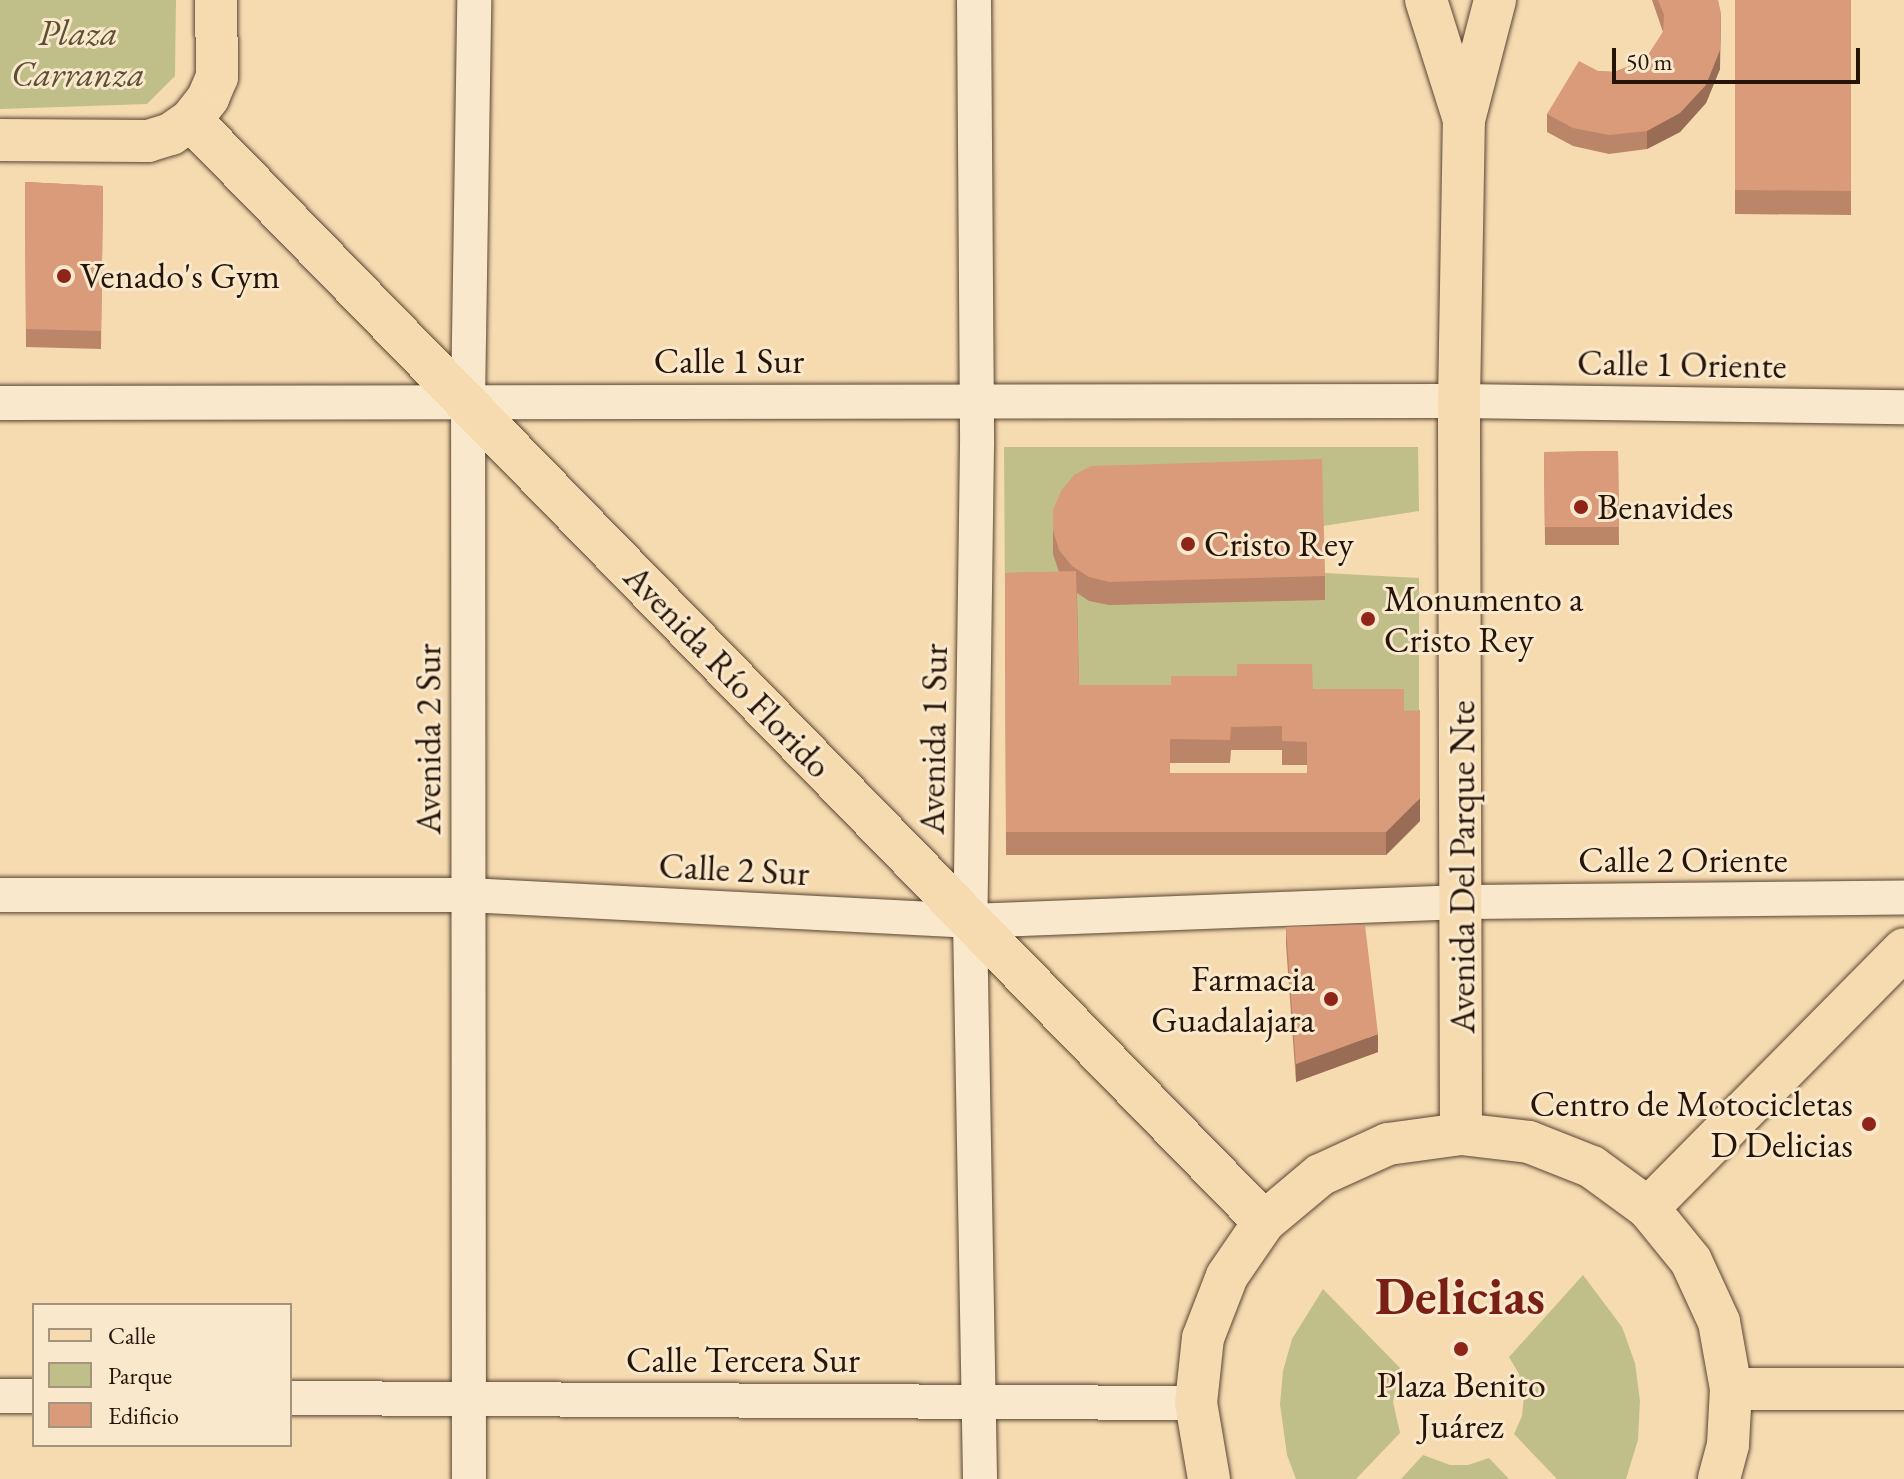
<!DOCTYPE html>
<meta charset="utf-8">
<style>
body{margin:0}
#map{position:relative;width:1904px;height:1479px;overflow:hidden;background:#f6dbb1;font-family:"EB Garamond",serif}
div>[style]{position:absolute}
.green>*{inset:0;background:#c0bf89}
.roads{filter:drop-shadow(0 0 2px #594632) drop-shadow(0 0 2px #594632)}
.minor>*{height:34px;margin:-17px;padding:0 17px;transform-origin:17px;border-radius:17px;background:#f9e8cc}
.major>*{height:42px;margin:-21px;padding:0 21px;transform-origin:21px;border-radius:21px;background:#f6dbb1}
.wall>*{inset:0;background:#bb8569}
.shaded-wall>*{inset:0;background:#996c55}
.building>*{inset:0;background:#da9b7a}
.dots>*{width:22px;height:22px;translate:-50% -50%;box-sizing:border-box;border:4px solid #f9e8cc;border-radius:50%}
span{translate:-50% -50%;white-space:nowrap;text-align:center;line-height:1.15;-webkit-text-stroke:6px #f9e8cc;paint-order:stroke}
.park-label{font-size:36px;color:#5b5034;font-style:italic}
.poi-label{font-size:36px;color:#251407}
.left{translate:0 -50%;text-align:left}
.right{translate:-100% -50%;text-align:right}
.street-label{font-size:36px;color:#251407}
.town-label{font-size:52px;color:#7a1f14;font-weight:700}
.legend{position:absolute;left:32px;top:1303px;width:260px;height:144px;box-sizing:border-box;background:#f9e8cc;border:2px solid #a4937d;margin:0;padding:10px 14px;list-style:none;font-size:24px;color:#251407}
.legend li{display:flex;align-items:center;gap:16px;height:40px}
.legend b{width:40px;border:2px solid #a4937d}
.scale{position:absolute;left:1612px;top:48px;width:248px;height:36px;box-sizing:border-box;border:4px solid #251407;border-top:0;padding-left:10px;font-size:24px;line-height:28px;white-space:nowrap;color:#251407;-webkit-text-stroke:6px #f9e8cc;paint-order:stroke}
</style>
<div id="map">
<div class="green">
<div style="clip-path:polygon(0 0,176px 0,175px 76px,147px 104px,0 109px)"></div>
<div style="clip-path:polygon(1004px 447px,1418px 447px,1419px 511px,1323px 526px,1325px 573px,1419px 578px,1419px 710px,1404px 712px,1079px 709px,1005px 596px)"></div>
<div style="clip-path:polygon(1583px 1275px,1622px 1327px,1635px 1363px,1640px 1401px,1638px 1440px,1626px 1479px,1557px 1479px,1514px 1434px,1522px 1416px,1524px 1395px,1519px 1374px,1509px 1357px)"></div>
<div style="clip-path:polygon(1323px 1289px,1400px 1368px,1393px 1402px,1400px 1433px,1356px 1479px,1296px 1479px,1287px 1455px,1280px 1404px,1283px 1371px,1292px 1339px)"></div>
<div style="clip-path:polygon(1423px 1455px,1450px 1465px,1468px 1465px,1489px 1458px,1509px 1479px,1401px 1479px)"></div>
</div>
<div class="roads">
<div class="minor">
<div style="left:974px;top:0;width:446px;rotate:89.6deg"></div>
<div style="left:977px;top:446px;width:475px;rotate:90.8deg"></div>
<div style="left:970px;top:921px;width:558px;rotate:88.97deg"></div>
<div style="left:0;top:403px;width:1459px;rotate:-0.08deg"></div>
<div style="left:1459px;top:401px;width:445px;rotate:0.8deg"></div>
<div style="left:0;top:895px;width:468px"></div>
<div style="left:468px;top:895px;width:503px;rotate:2.96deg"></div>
<div style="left:970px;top:921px;width:493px;rotate:-2.2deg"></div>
<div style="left:1463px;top:902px;width:441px;rotate:-0.6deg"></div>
<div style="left:0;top:1396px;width:34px"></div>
<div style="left:290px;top:1398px;width:906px;rotate:0.32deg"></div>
<div style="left:469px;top:1479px;width:1077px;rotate:-90.05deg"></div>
<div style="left:468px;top:402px;width:402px;rotate:-89.1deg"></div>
</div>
<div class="major">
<div style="left:1426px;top:0;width:126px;rotate:72.4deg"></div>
<div style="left:1464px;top:120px;width:124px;rotate:-75.5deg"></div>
<div style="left:191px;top:120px;width:1538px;rotate:45.76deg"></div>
<div style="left:0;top:140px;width:148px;rotate:0.4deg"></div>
<div style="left:148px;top:141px;width:24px;rotate:-17deg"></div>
<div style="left:171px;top:134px;width:24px;rotate:-35deg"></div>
<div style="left:191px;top:120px;width:28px;rotate:-52deg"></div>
<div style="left:208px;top:98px;width:23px;rotate:-67deg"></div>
<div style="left:217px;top:77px;width:77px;rotate:-90.7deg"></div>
<div style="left:1461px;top:1134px;width:733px;rotate:-90.16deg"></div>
<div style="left:1459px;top:401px;width:281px;rotate:-89deg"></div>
<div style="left:1648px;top:1208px;width:364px;rotate:-45.3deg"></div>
<div style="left:1731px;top:1389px;width:173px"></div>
<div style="left:1209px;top:1479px;width:77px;rotate:-99.7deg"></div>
<div style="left:1196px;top:1403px;width:65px;rotate:-83.9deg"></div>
<div style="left:1203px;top:1338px;width:66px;rotate:-68.8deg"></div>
<div style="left:1227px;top:1276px;width:65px;rotate:-55.6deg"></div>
<div style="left:1264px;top:1222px;width:73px;rotate:-40deg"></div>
<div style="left:1320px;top:1175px;width:75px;rotate:-24.5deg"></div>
<div style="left:1388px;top:1144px;width:74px;rotate:-7.8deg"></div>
<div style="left:1461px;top:1134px;width:68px;rotate:6.7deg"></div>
<div style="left:1529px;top:1142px;width:68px;rotate:21.6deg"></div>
<div style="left:1592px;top:1167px;width:69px;rotate:36.2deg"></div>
<div style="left:1648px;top:1208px;width:68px;rotate:50.9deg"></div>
<div style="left:1691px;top:1261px;width:67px;rotate:65.3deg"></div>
<div style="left:1719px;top:1322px;width:68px;rotate:79.8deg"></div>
<div style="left:1731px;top:1389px;width:56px;rotate:93.1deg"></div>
<div style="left:1728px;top:1445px;width:35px;rotate:105deg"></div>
</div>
</div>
<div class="wall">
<div style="clip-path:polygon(1652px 0,1718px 0,1720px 69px,1706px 103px,1680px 132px,1647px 149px,1609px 154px,1573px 146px,1547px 132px,1547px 114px,1598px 71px,1614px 72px,1645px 60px,1663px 32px)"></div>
<div style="clip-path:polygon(1735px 0,1851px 0,1851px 215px,1735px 214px)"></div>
<div style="clip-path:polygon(25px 182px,103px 186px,101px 349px,26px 347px)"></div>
<div style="clip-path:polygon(1618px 451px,1619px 545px,1545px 545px,1544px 452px)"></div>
<div style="clip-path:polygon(evenodd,1053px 510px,1325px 576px,1325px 600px,1109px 605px,1089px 601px,1077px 593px,1079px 685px,1313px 689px,1404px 711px,1420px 821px,1386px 855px,1006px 855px,1005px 573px,1059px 572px,1053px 554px,1053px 510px,1231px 750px,1282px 750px,1282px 765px,1307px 765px,1307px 773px,1170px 773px,1170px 763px,1230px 763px,1231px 750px)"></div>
<div style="clip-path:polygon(1286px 927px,1378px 1052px,1296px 1082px,1286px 945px)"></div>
</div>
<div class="shaded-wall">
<div style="clip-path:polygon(1721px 13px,1720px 69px,1706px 103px,1680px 132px,1647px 149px,1647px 131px)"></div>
<div style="clip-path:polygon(1420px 798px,1420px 821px,1386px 855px,1386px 832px)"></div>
<div style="clip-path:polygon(1378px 1034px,1378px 1052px,1296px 1082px,1296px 1064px)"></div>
</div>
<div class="building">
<div style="clip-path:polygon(1658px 0,1718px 0,1721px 13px,1720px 50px,1706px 85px,1680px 113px,1647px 131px,1609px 135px,1573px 128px,1547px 114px,1579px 61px,1598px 71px,1614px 72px,1645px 60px,1663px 32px,1664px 15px)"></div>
<div style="clip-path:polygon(1735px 0,1851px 0,1851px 191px,1735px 190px)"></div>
<div style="clip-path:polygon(25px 182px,103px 186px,101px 331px,26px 329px)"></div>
<div style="clip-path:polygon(1618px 451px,1619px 527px,1545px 527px,1544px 452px)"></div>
<div style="clip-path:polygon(1322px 459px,1325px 576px,1109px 582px,1089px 577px,1072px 566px,1059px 550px,1053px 530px,1053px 510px,1061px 491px,1074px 475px,1091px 466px)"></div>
<div style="clip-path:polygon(evenodd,1076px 571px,1079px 685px,1171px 685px,1171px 676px,1237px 676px,1237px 664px,1312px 664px,1313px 689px,1404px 689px,1404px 711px,1420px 710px,1420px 798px,1386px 832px,1006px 832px,1005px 573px,1076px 571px,1282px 726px,1282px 741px,1307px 742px,1307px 773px,1170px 773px,1170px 739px,1230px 740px,1231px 727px,1282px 726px)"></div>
<div style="clip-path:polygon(1365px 925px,1378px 1034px,1296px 1064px,1286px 927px)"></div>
</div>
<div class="dots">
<div style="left:64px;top:276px;background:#8f2418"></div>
<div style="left:1581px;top:507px;background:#8f2418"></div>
<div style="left:1188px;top:544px;background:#8f2418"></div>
<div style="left:1368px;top:619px;background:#8f2418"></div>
<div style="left:1331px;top:999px;background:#8f2418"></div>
<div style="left:1869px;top:1124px;background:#8f2418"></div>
<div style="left:1461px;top:1349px;background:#8f2418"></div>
</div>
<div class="park-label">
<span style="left:78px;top:53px">Plaza<br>Carranza</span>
</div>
<div class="poi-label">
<span class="left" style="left:80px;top:276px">Venado's Gym</span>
<span class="left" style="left:1597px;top:507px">Benavides</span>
<span class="left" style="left:1204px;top:544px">Cristo Rey</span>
<span class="left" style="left:1384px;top:619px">Monumento a<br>Cristo Rey</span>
<span class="right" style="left:1315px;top:999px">Farmacia<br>Guadalajara</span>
<span class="right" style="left:1853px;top:1124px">Centro de Motocicletas<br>D Delicias</span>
<span style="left:1461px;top:1405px">Plaza Benito<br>Juárez</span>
</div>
<div class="street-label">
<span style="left:729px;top:361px">Calle 1 Sur</span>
<span style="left:1682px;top:364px;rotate:1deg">Calle 1 Oriente</span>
<span style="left:728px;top:671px;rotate:46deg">Avenida Río Florido</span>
<span style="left:428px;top:739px;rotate:-90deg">Avenida 2 Sur</span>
<span style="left:933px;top:739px;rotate:-89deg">Avenida 1 Sur</span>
<span style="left:1683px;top:860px">Calle 2 Oriente</span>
<span style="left:1462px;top:867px;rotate:-90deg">Avenida Del Parque Nte</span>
<span style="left:734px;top:869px;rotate:3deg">Calle 2 Sur</span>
<span style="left:743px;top:1360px">Calle Tercera Sur</span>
</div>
<div class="town-label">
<span style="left:1460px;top:1296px">Delicias</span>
</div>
<ul class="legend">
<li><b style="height:10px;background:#f6dbb1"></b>Calle</li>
<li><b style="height:22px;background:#c0bf89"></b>Parque</li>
<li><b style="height:22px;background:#da9b7a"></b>Edificio</li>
</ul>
<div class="scale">50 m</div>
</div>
